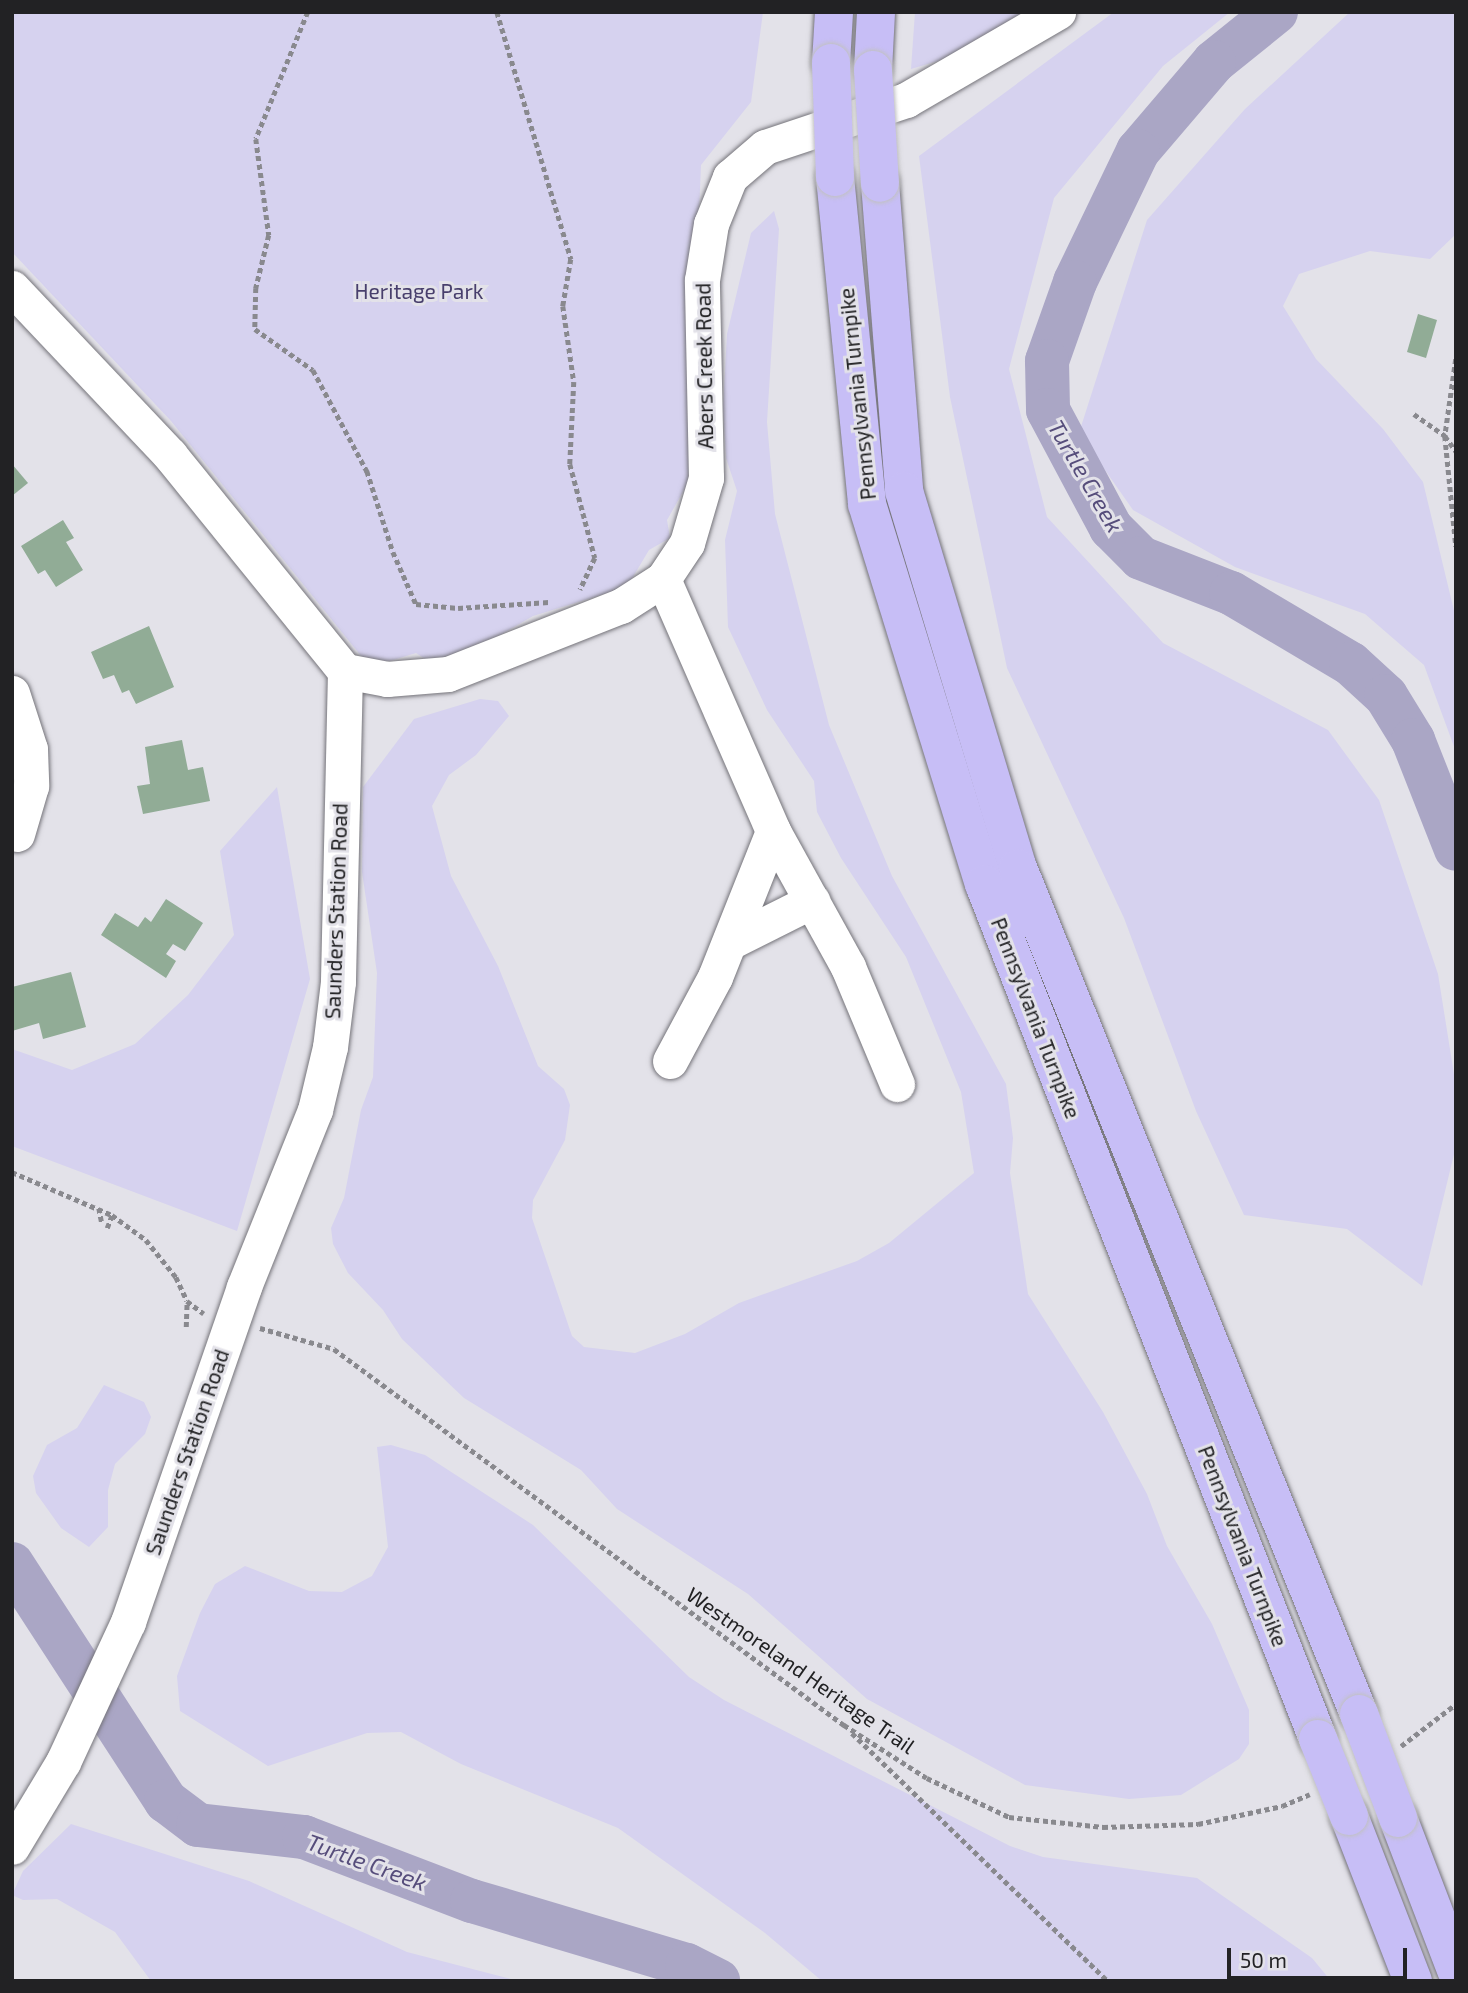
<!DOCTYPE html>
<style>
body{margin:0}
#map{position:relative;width:1468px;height:1993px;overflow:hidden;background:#e3e2e9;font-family:"Exo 2",sans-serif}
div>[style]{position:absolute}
.green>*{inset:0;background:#d6d2ef}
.river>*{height:44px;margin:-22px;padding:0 22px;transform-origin:22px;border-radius:22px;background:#aaa6c5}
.building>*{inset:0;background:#91ac96}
.path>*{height:4.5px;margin-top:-2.25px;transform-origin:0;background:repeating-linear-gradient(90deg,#89898e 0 5px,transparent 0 8.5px)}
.roads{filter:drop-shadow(0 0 2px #75747a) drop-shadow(0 0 2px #75747a)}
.minor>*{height:35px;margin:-17.5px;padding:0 17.5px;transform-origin:17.5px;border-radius:17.5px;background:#fff}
.highway>*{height:38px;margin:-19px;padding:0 19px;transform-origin:19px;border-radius:19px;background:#c7bef6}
.bridges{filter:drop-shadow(0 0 2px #c1c1c2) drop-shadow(0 0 2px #c1c1c2)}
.highway-bridge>*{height:38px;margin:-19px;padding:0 19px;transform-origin:19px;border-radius:19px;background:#c7bef6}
span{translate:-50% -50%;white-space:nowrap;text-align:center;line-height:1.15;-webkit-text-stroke:6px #e3e2e9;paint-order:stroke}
.park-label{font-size:21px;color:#483f6c}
.street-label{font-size:21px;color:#222224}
.water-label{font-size:23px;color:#564d7b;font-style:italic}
.frame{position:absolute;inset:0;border:14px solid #222224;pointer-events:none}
.scale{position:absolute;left:1227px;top:1948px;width:180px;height:32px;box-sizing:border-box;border:4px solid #222224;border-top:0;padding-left:9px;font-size:21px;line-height:24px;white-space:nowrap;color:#222224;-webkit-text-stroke:5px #e3e2e9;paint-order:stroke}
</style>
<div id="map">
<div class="green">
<div style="clip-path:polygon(12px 12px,763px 12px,751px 102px,701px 165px,688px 483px,667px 520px,670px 538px,649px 550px,627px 587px,533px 616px,483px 645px,430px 662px,416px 653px,370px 667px,171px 421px,12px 252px)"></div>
<div style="clip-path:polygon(915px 12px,1025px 12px,968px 52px,911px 69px)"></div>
<div style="clip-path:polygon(1114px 12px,1230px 12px,1163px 66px,1054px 198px,1009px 369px,1047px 517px,1163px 643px,1328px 730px,1379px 800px,1438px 974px,1456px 1087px,1456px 1146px,1422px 1286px,1347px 1229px,1244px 1215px,1196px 1111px,1124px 918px,1007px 668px,950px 397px,919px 156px)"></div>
<div style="clip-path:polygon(1350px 12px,1456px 12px,1456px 234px,1430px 259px,1370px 251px,1299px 274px,1283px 306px,1316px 359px,1383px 429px,1423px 482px,1456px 619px,1456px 752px,1424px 665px,1365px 614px,1235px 567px,1133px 510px,1079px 433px,1147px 220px,1245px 109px)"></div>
<div style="clip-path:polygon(774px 211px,779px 229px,767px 422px,775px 514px,829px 725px,892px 876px,1006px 1084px,1013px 1138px,1010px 1173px,1028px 1294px,1103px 1412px,1147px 1494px,1167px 1546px,1212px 1624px,1249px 1710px,1249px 1744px,1239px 1759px,1181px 1795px,1129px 1799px,1025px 1785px,867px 1699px,748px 1594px,617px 1509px,581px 1470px,464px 1398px,402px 1339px,383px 1310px,348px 1273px,333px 1244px,331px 1228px,344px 1198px,361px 1110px,373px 1077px,377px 973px,362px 872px,363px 787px,414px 719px,480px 699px,498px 701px,509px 716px,476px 755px,449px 775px,432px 806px,451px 876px,498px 966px,538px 1066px,564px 1089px,570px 1105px,565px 1140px,533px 1200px,532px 1218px,572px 1336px,584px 1347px,635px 1353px,685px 1334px,739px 1303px,857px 1261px,889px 1243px,974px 1173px,961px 1092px,906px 957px,841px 858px,817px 812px,814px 781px,767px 710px,728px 627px,725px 540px,737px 491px,726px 458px,723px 407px,727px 334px,751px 233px)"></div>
<div style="clip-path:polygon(277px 787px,310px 979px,237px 1231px,12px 1146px,12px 1049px,72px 1070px,135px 1044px,188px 995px,234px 935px,220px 851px)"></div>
<div style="clip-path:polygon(104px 1385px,144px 1402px,151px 1417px,145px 1434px,115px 1464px,108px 1490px,108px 1527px,89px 1547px,61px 1528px,36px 1493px,33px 1476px,47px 1445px,77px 1428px)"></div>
<div style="clip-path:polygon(391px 1445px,425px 1455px,533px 1525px,689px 1677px,724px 1700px,1010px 1846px,1043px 1857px,1197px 1878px,1312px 1958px,1331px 1981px,822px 1981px,765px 1933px,618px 1828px,461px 1764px,401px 1732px,367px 1733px,268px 1766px,180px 1711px,177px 1676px,200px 1613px,215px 1584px,245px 1566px,309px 1591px,342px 1592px,372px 1576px,388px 1547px,377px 1447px)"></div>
<div style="clip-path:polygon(71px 1824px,249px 1881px,407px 1952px,519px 1981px,151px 1981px,115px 1932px,57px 1899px,23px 1900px,12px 1895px,23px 1871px)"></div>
</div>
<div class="river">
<div style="left:1276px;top:12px;width:80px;rotate:141.1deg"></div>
<div style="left:1214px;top:62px;width:117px;rotate:130.5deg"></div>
<div style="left:1138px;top:151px;width:145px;rotate:115.7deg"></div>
<div style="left:1075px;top:282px;width:84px;rotate:109.5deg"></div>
<div style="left:1047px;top:361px;width:49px;rotate:88.8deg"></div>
<div style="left:1048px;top:410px;width:134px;rotate:61.9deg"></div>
<div style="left:1111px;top:528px;width:42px;rotate:45deg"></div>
<div style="left:1141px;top:558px;width:97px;rotate:21.3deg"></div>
<div style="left:1231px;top:593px;width:139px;rotate:30.6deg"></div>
<div style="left:1351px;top:664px;width:47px;rotate:42.4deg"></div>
<div style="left:1386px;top:696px;width:52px;rotate:58.5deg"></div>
<div style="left:1413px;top:740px;width:117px;rotate:68.5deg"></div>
<div style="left:12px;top:1564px;width:283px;rotate:57deg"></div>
<div style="left:166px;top:1801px;width:40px;rotate:37deg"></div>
<div style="left:198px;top:1825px;width:107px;rotate:6.5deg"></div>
<div style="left:304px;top:1837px;width:180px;rotate:20.9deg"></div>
<div style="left:472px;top:1901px;width:224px;rotate:16.6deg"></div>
<div style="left:687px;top:1965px;width:35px;rotate:27deg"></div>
</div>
<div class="building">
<div style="clip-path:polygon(1418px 314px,1437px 320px,1426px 358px,1407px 352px)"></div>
<div style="clip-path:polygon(12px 464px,28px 483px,12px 496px)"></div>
<div style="clip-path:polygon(63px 520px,74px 538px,66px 542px,83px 570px,56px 587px,45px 570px,38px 574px,21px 546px)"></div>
<div style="clip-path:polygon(149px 626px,174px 687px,136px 704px,129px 690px,122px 693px,114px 675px,103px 679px,91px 652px)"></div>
<div style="clip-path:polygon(182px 740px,188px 770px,203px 767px,210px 801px,143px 814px,137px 786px,150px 784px,145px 747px)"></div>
<div style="clip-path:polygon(166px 899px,203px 923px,185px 951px,173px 944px,166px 954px,176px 961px,166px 978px,101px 935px,115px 913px,138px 927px,145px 917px,151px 922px)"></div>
<div style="clip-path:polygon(71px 972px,86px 1027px,43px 1039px,39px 1023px,12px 1031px,12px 987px)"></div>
</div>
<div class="path">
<div style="left:308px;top:12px;width:137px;rotate:112.3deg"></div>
<div style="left:256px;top:139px;width:97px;rotate:82.3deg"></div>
<div style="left:269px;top:235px;width:55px;rotate:103.8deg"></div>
<div style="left:256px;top:288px;width:41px;rotate:91.4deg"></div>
<div style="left:255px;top:329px;width:71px;rotate:35.3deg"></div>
<div style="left:313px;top:370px;width:115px;rotate:61.9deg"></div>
<div style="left:367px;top:471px;width:85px;rotate:72.2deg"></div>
<div style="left:393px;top:552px;width:57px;rotate:66.1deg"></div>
<div style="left:416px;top:604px;width:42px;rotate:5.4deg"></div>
<div style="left:458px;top:608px;width:91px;rotate:-3.8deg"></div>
<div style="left:497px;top:12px;width:258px;rotate:73.3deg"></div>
<div style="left:571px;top:259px;width:48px;rotate:99.7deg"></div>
<div style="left:563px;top:306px;width:77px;rotate:81.8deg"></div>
<div style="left:574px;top:382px;width:82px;rotate:92.8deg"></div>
<div style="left:570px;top:464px;width:97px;rotate:75.1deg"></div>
<div style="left:595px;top:558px;width:35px;rotate:115deg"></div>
<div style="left:1456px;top:359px;width:78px;rotate:98.1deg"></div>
<div style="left:1445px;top:436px;width:111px;rotate:84.3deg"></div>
<div style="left:1414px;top:414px;width:38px;rotate:35deg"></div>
<div style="left:1445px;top:436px;width:19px;rotate:54deg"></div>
<div style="left:12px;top:1172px;width:109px;rotate:23.3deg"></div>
<div style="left:112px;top:1215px;width:42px;rotate:36.3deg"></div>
<div style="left:146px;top:1240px;width:48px;rotate:51deg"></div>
<div style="left:176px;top:1277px;width:26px;rotate:65deg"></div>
<div style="left:187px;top:1301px;width:21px;rotate:37deg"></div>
<div style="left:99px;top:1208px;width:15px;rotate:79deg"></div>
<div style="left:107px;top:1228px;width:14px;rotate:-69deg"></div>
<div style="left:186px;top:1327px;width:25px;rotate:-88deg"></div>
<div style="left:260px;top:1328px;width:77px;rotate:15.8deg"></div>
<div style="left:334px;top:1349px;width:634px;rotate:36.4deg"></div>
<div style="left:844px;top:1725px;width:98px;rotate:32.6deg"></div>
<div style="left:927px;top:1778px;width:91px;rotate:25.4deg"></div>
<div style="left:1009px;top:1817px;width:95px;rotate:6.1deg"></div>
<div style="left:1103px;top:1827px;width:95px;rotate:-1.8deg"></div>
<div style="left:1198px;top:1824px;width:86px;rotate:-12.1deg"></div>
<div style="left:1282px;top:1806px;width:30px;rotate:-23deg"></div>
<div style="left:852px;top:1733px;width:356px;rotate:44.1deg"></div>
<div style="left:1401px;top:1746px;width:69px;rotate:-37.4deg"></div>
</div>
<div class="roads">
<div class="minor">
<div style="left:12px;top:288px;width:230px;rotate:46.6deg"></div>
<div style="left:170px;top:455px;width:278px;rotate:51deg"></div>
<div style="left:345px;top:671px;width:311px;rotate:91.3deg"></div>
<div style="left:338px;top:982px;width:65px;rotate:97deg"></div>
<div style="left:330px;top:1047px;width:65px;rotate:103.4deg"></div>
<div style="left:315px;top:1110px;width:191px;rotate:111.9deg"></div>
<div style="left:244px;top:1287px;width:355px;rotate:109.1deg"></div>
<div style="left:128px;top:1622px;width:154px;rotate:114.9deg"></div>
<div style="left:63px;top:1762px;width:99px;rotate:121deg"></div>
<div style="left:663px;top:579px;width:275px;rotate:66.4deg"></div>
<div style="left:773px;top:831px;width:155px;rotate:61.1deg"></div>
<div style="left:848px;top:967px;width:127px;rotate:67.3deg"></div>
<div style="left:345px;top:671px;width:43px;rotate:10.8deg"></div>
<div style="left:387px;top:679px;width:61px;rotate:-4.7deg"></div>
<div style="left:448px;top:674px;width:186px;rotate:-21.5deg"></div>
<div style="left:621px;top:606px;width:50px;rotate:-32.7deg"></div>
<div style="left:663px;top:579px;width:43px;rotate:-56.3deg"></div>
<div style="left:687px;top:543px;width:68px;rotate:-73.7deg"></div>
<div style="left:706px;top:478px;width:198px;rotate:-91.2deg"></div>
<div style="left:702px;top:280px;width:57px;rotate:-80.9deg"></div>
<div style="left:711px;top:224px;width:51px;rotate:-68deg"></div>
<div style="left:730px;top:177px;width:46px;rotate:-40.6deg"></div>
<div style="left:765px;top:147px;width:149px;rotate:-18.4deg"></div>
<div style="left:906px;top:100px;width:176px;rotate:-30.1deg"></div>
<div style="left:12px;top:693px;width:59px;rotate:72.2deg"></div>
<div style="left:30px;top:749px;width:37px;rotate:88deg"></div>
<div style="left:31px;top:786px;width:50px;rotate:106.3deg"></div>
<div style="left:730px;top:942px;width:92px;rotate:-26.6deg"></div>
<div style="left:670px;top:1061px;width:95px;rotate:-61.8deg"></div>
<div style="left:715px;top:977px;width:157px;rotate:-68.3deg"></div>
</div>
<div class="highway">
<div style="left:831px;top:63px;width:51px;rotate:-86.6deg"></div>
<div style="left:873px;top:70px;width:58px;rotate:-87deg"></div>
<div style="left:835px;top:177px;width:329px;rotate:84.4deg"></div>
<div style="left:867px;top:504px;width:398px;rotate:72.9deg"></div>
<div style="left:984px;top:884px;width:918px;rotate:68.66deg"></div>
<div style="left:880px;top:183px;width:309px;rotate:85.5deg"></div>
<div style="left:904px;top:491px;width:394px;rotate:73.2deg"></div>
<div style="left:1018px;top:868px;width:912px;rotate:68.05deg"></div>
<div style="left:1349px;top:1816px;width:177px;rotate:68.8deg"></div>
<div style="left:1398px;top:1818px;width:163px;rotate:69.1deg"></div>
</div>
</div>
<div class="bridges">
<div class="highway-bridge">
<div style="left:831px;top:63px;width:114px;rotate:88deg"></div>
<div style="left:873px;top:70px;width:113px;rotate:86.5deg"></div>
<div style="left:1359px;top:1714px;width:111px;rotate:69.4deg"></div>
<div style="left:1318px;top:1739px;width:83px;rotate:68.1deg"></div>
</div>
</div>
<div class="park-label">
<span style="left:419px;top:291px">Heritage Park</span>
</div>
<div class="street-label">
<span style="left:704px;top:366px;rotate:-91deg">Abers Creek Road</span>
<span style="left:857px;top:394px;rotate:-96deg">Pennsylvania Turnpike</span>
<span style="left:336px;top:911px;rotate:-88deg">Saunders Station Road</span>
<span style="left:1036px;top:1018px;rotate:69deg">Pennsylvania Turnpike</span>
<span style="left:187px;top:1452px;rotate:-71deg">Saunders Station Road</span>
<span style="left:1243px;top:1546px;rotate:69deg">Pennsylvania Turnpike</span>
<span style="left:801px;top:1670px;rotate:35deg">Westmoreland Heritage Trail</span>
</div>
<div class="water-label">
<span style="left:1086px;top:476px;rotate:60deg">Turtle Creek</span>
<span style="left:367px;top:1862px;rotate:20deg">Turtle Creek</span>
</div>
<div class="frame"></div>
<div class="scale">50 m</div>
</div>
